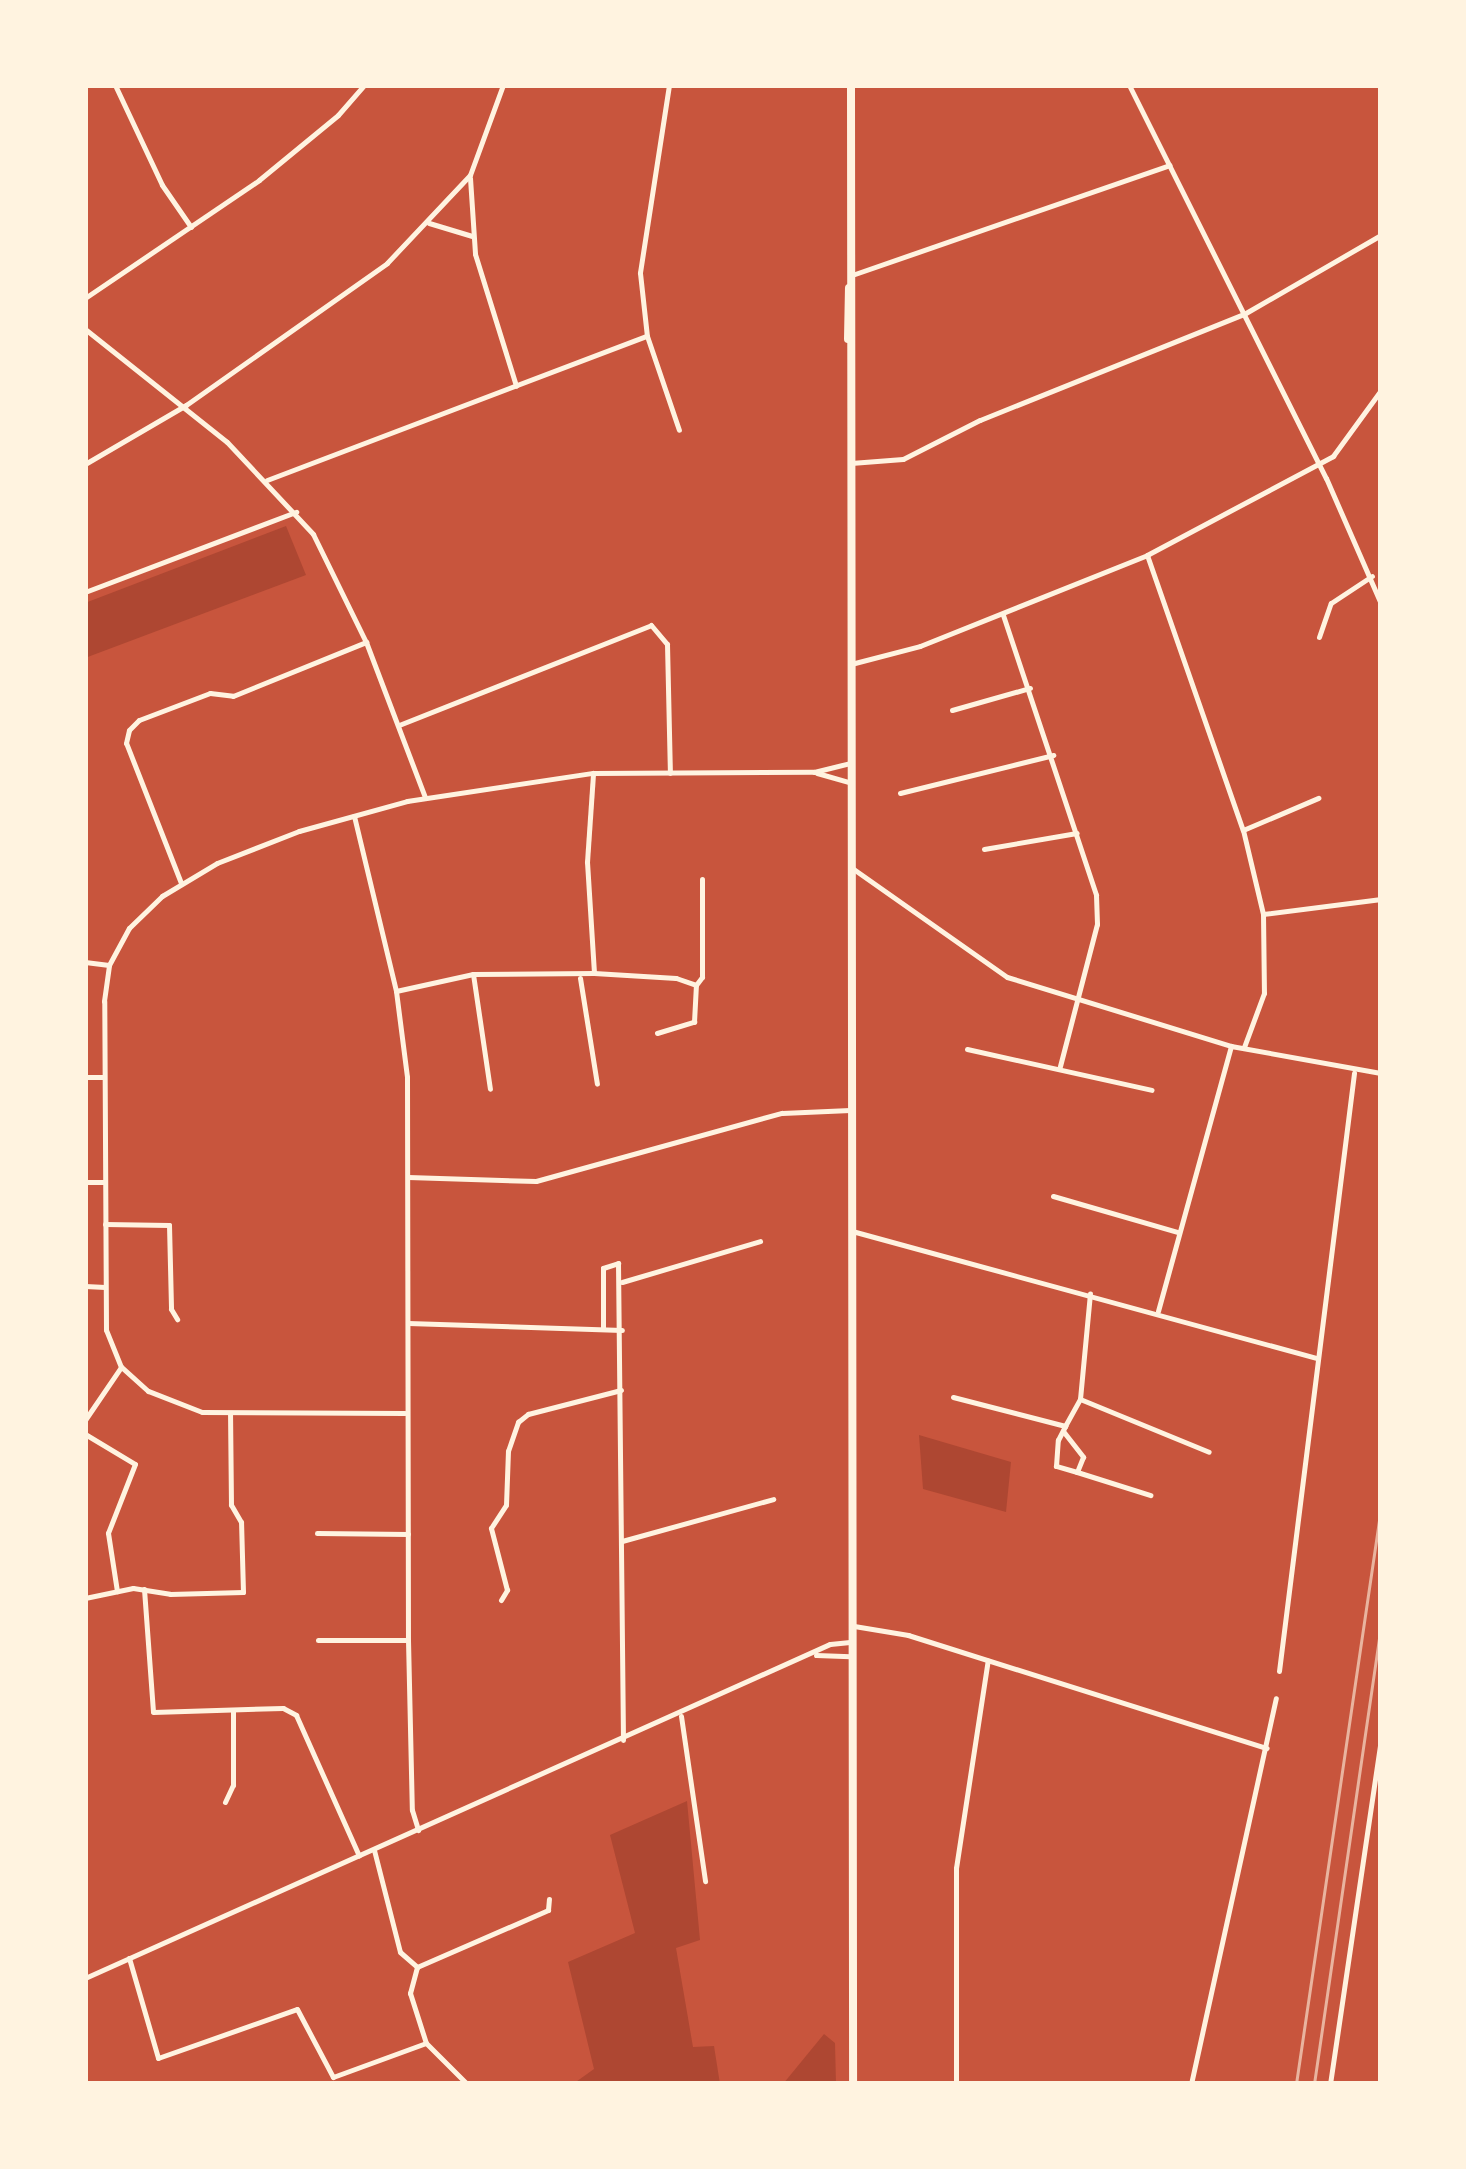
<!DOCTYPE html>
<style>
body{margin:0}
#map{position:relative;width:1466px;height:2169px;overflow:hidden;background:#c8553d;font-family:"Archivo Narrow",sans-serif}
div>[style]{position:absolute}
.green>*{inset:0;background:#ae4732}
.minor>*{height:5px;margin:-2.5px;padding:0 2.5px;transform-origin:2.5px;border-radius:2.5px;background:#fff3e0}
.primary>*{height:8px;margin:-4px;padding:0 4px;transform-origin:4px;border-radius:4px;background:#fff3e0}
.rail>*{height:2.5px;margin:-1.25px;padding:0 1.25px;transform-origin:1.25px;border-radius:1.25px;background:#e9b49f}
span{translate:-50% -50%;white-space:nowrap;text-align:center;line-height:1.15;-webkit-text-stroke:8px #fff3e0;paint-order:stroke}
.frame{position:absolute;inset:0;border:88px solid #fff3e0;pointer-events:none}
</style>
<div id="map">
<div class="green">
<div style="clip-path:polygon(286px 526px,306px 575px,85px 658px,85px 603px)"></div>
<div style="clip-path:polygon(919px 1435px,1011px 1462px,1006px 1512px,923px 1489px)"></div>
<div style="clip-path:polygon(687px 1801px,700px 1940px,676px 1948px,693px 2047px,714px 2046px,720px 2084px,573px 2084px,594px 2069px,568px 1962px,635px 1933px,610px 1835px)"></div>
<div style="clip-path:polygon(824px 2034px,835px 2043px,836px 2084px,783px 2084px)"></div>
</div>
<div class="minor">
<div style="left:115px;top:85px;width:110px;rotate:64.8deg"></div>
<div style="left:162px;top:185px;width:51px;rotate:55.4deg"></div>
<div style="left:669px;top:85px;width:190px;rotate:98.8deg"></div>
<div style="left:640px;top:273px;width:63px;rotate:83.7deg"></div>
<div style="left:647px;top:336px;width:99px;rotate:71.2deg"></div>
<div style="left:1129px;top:85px;width:440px;rotate:63.4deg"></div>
<div style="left:1326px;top:478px;width:137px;rotate:66.4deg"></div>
<div style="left:470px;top:178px;width:76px;rotate:86.2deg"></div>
<div style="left:475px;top:254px;width:138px;rotate:72.7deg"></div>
<div style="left:429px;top:223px;width:45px;rotate:16.8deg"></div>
<div style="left:852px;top:275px;width:336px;rotate:-19.1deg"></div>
<div style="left:85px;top:298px;width:210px;rotate:-34.1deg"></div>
<div style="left:259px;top:180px;width:102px;rotate:-39.4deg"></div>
<div style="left:338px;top:115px;width:40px;rotate:-49deg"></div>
<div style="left:85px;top:329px;width:181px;rotate:38.5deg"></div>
<div style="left:227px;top:442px;width:126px;rotate:46.9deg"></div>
<div style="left:313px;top:534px;width:120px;rotate:63.9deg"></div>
<div style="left:366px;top:642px;width:166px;rotate:69.2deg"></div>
<div style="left:851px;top:463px;width:52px;rotate:-4.4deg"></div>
<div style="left:903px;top:459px;width:86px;rotate:-26.9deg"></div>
<div style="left:980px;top:420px;width:284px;rotate:-21.9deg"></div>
<div style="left:1244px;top:314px;width:158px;rotate:-30deg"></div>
<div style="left:85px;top:464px;width:117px;rotate:-30.3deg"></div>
<div style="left:186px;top:405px;width:246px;rotate:-35.2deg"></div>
<div style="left:387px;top:263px;width:121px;rotate:-46.7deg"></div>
<div style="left:470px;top:175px;width:96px;rotate:-69.9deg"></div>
<div style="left:267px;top:480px;width:406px;rotate:-20.8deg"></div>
<div style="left:1147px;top:555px;width:291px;rotate:70.8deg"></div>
<div style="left:1243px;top:830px;width:86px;rotate:76.6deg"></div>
<div style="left:1263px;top:914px;width:79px;rotate:89.3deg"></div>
<div style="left:1264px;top:993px;width:58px;rotate:110.3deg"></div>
<div style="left:85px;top:592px;width:226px;rotate:-20.8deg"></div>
<div style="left:1003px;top:615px;width:295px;rotate:71.6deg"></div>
<div style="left:1096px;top:895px;width:29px;rotate:88deg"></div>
<div style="left:1097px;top:924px;width:147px;rotate:104.6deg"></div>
<div style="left:1319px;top:637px;width:36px;rotate:-71deg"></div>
<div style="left:1331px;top:603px;width:49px;rotate:-33.4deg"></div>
<div style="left:851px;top:664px;width:71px;rotate:-14.6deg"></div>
<div style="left:920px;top:646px;width:245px;rotate:-21.8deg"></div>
<div style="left:1147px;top:555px;width:211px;rotate:-28deg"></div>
<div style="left:1333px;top:456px;width:82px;rotate:-54deg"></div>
<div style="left:952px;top:710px;width:81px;rotate:-15.8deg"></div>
<div style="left:399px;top:725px;width:271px;rotate:-21.6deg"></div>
<div style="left:651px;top:625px;width:25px;rotate:50deg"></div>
<div style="left:667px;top:644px;width:129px;rotate:88.7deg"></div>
<div style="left:817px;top:773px;width:35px;rotate:16deg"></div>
<div style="left:900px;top:793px;width:158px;rotate:-13.9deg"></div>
<div style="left:354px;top:816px;width:180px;rotate:76.5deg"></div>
<div style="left:396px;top:991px;width:87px;rotate:82.7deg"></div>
<div style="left:407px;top:1077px;width:563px;rotate:89.9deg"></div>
<div style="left:408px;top:1640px;width:170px;rotate:88.7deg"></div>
<div style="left:412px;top:1810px;width:21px;rotate:73deg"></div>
<div style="left:1243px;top:830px;width:82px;rotate:-23.1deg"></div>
<div style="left:984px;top:849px;width:94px;rotate:-9.8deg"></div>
<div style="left:852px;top:868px;width:189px;rotate:35.1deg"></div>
<div style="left:1007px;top:977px;width:234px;rotate:17.1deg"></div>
<div style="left:1231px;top:1046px;width:152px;rotate:10.2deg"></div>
<div style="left:181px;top:883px;width:150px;rotate:-111.4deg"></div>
<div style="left:126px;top:743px;width:13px;rotate:-77deg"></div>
<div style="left:129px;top:730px;width:14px;rotate:-45deg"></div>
<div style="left:139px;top:720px;width:76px;rotate:-20.8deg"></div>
<div style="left:210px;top:693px;width:23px;rotate:7deg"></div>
<div style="left:233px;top:696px;width:144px;rotate:-22.1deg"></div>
<div style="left:1263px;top:914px;width:119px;rotate:-7.2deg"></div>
<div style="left:85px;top:962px;width:24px;rotate:7deg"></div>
<div style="left:594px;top:973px;width:82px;rotate:3.5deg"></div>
<div style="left:676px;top:978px;width:21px;rotate:19deg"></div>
<div style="left:696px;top:985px;width:10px;rotate:-53deg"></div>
<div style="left:702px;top:977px;width:98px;rotate:-90deg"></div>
<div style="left:473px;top:974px;width:116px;rotate:81.6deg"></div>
<div style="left:580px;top:978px;width:107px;rotate:80.9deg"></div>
<div style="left:396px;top:991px;width:79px;rotate:-12.4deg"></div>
<div style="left:473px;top:974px;width:121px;rotate:-0.5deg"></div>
<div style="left:594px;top:973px;width:111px;rotate:-93.6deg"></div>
<div style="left:587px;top:862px;width:89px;rotate:-86.1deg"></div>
<div style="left:657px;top:1033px;width:39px;rotate:-17deg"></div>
<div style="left:694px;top:1022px;width:37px;rotate:-87deg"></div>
<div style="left:967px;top:1049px;width:189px;rotate:12.5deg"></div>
<div style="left:85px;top:1077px;width:19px"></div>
<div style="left:408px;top:1177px;width:128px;rotate:1.8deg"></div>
<div style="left:536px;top:1181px;width:255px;rotate:-15.5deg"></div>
<div style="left:782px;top:1113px;width:68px;rotate:-2.5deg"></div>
<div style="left:85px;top:1182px;width:19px"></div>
<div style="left:1053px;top:1196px;width:130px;rotate:16.1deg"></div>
<div style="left:105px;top:1224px;width:64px;rotate:0.9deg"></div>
<div style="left:169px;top:1225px;width:84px;rotate:88.6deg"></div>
<div style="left:171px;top:1309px;width:12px;rotate:59deg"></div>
<div style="left:852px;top:1231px;width:482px;rotate:15.3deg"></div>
<div style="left:622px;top:1282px;width:144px;rotate:-16.5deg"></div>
<div style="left:85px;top:1286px;width:20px;rotate:3deg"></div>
<div style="left:1158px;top:1311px;width:275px;rotate:-74.6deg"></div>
<div style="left:408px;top:1323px;width:214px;rotate:1.9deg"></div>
<div style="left:603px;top:1328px;width:60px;rotate:-90deg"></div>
<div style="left:603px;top:1268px;width:16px;rotate:-18deg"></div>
<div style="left:618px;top:1263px;width:477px;rotate:89.4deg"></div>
<div style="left:953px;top:1397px;width:116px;rotate:14.5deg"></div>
<div style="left:1080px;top:1399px;width:139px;rotate:22.3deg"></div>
<div style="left:405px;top:1413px;width:203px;rotate:-179.7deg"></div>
<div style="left:202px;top:1412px;width:58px;rotate:-158.7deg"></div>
<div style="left:148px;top:1391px;width:36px;rotate:-138deg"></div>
<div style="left:121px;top:1367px;width:40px;rotate:-112deg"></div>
<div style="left:106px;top:1330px;width:329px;rotate:-90.3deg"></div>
<div style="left:104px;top:1001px;width:36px;rotate:-82deg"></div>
<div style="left:109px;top:965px;width:42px;rotate:-61.6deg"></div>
<div style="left:129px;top:928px;width:46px;rotate:-44.1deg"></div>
<div style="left:162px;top:896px;width:64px;rotate:-31deg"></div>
<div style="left:217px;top:863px;width:88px;rotate:-21.3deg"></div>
<div style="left:299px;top:831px;width:112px;rotate:-15.5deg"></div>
<div style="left:407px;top:801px;width:188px;rotate:-8.6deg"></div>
<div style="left:593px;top:773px;width:221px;rotate:-0.3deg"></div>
<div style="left:814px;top:772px;width:38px;rotate:-14deg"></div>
<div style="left:85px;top:1420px;width:64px;rotate:-55.8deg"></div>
<div style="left:1063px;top:1431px;width:33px;rotate:52deg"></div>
<div style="left:1083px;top:1457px;width:16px;rotate:112deg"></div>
<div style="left:1077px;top:1472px;width:22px;rotate:-164deg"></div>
<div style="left:1056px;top:1466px;width:26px;rotate:-86deg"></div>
<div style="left:1058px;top:1440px;width:16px;rotate:-63deg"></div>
<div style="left:1065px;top:1426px;width:31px;rotate:-61deg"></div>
<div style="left:1080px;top:1399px;width:106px;rotate:-84.6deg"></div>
<div style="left:85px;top:1434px;width:58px;rotate:31deg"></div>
<div style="left:135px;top:1464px;width:74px;rotate:111.4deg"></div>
<div style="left:108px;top:1533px;width:59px;rotate:81.2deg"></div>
<div style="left:1077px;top:1472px;width:77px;rotate:17.5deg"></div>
<div style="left:317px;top:1533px;width:91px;rotate:0.6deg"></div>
<div style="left:622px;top:1541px;width:157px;rotate:-15.5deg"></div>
<div style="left:144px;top:1589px;width:123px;rotate:85.8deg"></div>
<div style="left:153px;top:1712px;width:130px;rotate:-1.8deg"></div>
<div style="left:283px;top:1708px;width:15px;rotate:28deg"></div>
<div style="left:296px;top:1715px;width:154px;rotate:65.9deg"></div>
<div style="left:85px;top:1598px;width:49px;rotate:-11.8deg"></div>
<div style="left:133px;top:1588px;width:37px;rotate:9deg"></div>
<div style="left:170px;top:1594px;width:73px;rotate:-1.6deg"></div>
<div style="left:243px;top:1592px;width:70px;rotate:-91.6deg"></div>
<div style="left:241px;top:1522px;width:20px;rotate:-120deg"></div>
<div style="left:231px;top:1505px;width:92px;rotate:-90.6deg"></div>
<div style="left:501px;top:1600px;width:12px;rotate:-59deg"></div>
<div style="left:507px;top:1590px;width:64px;rotate:-104.5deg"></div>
<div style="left:491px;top:1528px;width:27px;rotate:-57deg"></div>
<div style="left:506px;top:1505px;width:54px;rotate:-87.9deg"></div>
<div style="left:508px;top:1451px;width:31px;rotate:-71deg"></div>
<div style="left:518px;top:1422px;width:13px;rotate:-39deg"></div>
<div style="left:528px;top:1414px;width:96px;rotate:-14.5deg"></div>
<div style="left:854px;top:1626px;width:55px;rotate:9.5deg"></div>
<div style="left:908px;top:1635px;width:376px;rotate:17.5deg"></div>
<div style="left:318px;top:1640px;width:90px"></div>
<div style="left:816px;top:1655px;width:34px;rotate:2deg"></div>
<div style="left:1279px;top:1671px;width:603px;rotate:-82.85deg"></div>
<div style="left:681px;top:1716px;width:167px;rotate:81.7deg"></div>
<div style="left:225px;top:1802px;width:19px;rotate:-65deg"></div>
<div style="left:233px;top:1785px;width:75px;rotate:-90deg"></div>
<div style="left:374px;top:1850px;width:105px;rotate:75.7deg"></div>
<div style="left:400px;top:1952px;width:23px;rotate:41deg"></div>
<div style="left:417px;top:1967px;width:27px;rotate:105deg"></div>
<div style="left:410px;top:1993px;width:52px;rotate:72.3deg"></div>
<div style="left:426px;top:2043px;width:57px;rotate:45deg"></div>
<div style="left:129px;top:1958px;width:104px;rotate:73.8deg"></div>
<div style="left:158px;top:2058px;width:147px;rotate:-19.4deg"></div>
<div style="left:297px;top:2009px;width:77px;rotate:62.1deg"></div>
<div style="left:333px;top:2077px;width:99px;rotate:-20.1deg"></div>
<div style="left:417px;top:1967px;width:143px;rotate:-23.5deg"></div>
<div style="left:548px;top:1910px;width:11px;rotate:-85deg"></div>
<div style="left:85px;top:1978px;width:816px;rotate:-24.15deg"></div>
<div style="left:830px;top:1644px;width:20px;rotate:-6deg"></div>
<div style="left:956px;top:2084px;width:216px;rotate:-90deg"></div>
<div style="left:956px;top:1868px;width:210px;rotate:-81.3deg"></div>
<div style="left:1191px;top:2084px;width:395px;rotate:-77.6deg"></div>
<div style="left:1330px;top:2084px;width:349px;rotate:-81.6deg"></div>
</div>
<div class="primary">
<div style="left:851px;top:85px;width:1999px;rotate:89.94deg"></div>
<div style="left:848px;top:339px;width:51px;rotate:-88.9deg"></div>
</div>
<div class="rail">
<div style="left:1296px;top:2084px;width:583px;rotate:-81.62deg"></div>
<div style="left:1314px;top:2084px;width:464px;rotate:-81.7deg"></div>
</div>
<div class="frame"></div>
</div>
